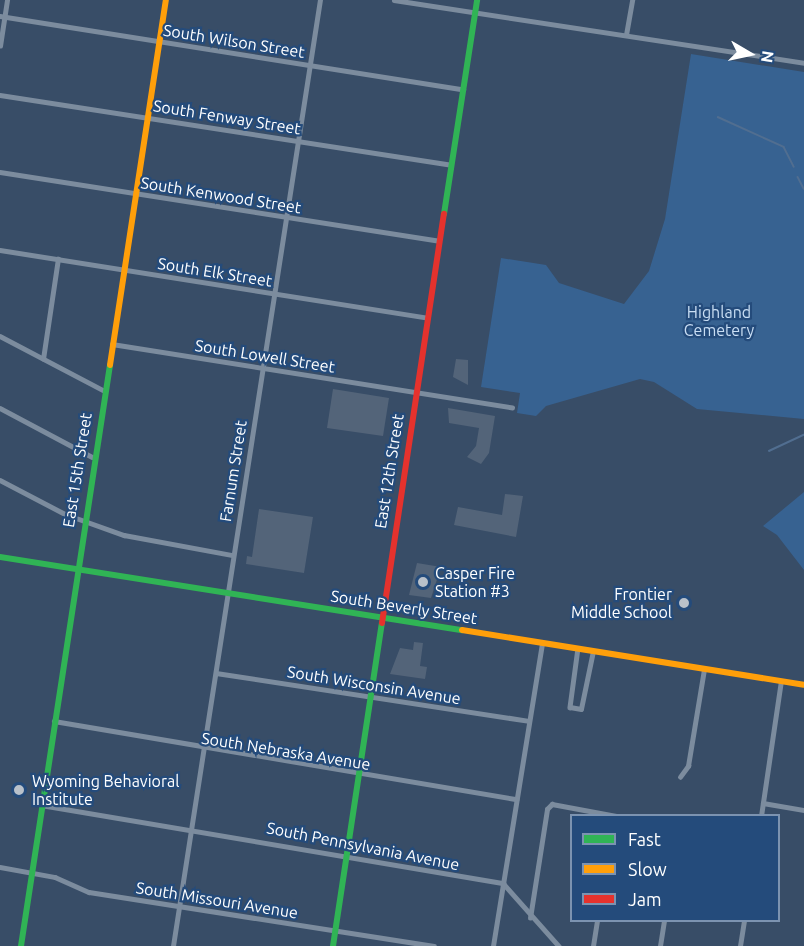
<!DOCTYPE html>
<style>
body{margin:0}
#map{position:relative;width:804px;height:946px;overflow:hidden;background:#384d67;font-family:Ubuntu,sans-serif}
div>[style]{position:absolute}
.green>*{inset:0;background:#376291}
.stream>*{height:1.5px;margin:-0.75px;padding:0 0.75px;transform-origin:0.75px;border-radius:0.75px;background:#516e90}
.building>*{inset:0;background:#536479}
.street>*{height:4.5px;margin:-2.25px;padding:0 2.25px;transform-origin:2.25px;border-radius:2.25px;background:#7c8c9e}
.fast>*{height:6px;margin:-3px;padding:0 3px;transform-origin:3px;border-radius:3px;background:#30b455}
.slow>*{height:6px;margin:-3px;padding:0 3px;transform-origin:3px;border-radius:3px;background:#ff9f0a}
.jam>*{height:6px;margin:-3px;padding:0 3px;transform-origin:3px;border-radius:3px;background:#e5322d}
.dots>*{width:16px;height:16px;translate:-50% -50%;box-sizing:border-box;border:3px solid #244b7b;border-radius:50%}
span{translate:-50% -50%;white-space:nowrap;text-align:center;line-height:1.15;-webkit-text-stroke:4.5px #244b7b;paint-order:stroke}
.street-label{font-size:16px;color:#fff}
.park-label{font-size:16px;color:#c9def4}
.poi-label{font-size:16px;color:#fff}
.left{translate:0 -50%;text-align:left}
.right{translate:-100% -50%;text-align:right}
.legend{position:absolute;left:570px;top:814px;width:210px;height:108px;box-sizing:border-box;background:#244b7b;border:2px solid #7c93b0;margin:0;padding:8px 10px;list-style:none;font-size:18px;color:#fff}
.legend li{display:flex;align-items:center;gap:12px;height:30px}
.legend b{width:30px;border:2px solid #7c93b0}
.north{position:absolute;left:720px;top:24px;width:60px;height:60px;-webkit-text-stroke:4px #244b7b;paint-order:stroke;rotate:99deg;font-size:16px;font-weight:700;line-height:24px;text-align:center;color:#fff}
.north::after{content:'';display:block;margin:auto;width:21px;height:27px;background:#fff;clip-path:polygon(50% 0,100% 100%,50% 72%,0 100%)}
</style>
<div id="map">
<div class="green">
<div style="clip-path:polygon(691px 54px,804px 72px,804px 419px,697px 409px,654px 382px,640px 379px,546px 406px,536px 416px,517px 413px,520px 393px,481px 387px,501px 258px,546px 265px,559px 283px,624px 304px,649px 271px,665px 219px)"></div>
<div style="clip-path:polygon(804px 492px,804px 570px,777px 535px,763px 526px)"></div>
</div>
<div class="stream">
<div style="left:718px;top:117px;width:72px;rotate:24.4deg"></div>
<div style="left:784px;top:147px;width:22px;rotate:63deg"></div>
<div style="left:798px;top:177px;width:13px;rotate:63deg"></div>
<div style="left:769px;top:451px;width:38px;rotate:-25deg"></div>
</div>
<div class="building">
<div style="clip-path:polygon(456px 359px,468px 360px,468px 385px,453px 377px)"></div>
<div style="clip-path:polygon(333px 389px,389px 398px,383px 436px,327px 428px)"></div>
<div style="clip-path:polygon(448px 408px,495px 416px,489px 453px,481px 464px,467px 457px,476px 446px,479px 428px,449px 423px)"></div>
<div style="clip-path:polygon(505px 494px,523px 496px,516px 537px,454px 525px,458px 507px,502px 515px)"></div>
<div style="clip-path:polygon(259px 509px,313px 517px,304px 573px,246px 564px,247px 556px,252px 557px)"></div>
<div style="clip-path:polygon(417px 563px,441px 567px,431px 598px,409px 595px)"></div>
<div style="clip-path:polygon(414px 642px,423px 643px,420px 666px,427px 667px,425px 679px,390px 674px,400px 648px,413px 650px)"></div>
</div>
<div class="street">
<div style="left:394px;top:0;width:415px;rotate:8.7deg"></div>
<div style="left:0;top:16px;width:469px;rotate:9deg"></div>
<div style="left:626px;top:35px;width:36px;rotate:-80deg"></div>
<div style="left:0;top:46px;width:47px;rotate:-81.3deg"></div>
<div style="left:0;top:95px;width:456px;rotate:8.8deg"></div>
<div style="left:0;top:172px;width:444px;rotate:8.9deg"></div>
<div style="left:0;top:250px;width:432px;rotate:9deg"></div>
<div style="left:0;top:336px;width:116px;rotate:27.7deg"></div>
<div style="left:112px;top:344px;width:405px;rotate:9deg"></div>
<div style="left:43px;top:359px;width:101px;rotate:-81.5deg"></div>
<div style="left:0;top:408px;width:104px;rotate:28deg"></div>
<div style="left:0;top:480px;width:73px;rotate:27.6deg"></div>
<div style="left:65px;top:514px;width:63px;rotate:19.6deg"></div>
<div style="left:124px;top:535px;width:110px;rotate:10.5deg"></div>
<div style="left:578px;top:648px;width:60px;rotate:97.7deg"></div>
<div style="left:570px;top:707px;width:11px;rotate:10deg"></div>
<div style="left:581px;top:709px;width:59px;rotate:-78.3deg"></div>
<div style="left:216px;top:673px;width:316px;rotate:8.7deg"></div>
<div style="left:54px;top:721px;width:469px;rotate:9.6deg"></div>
<div style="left:680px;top:777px;width:14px;rotate:-54deg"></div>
<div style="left:688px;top:766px;width:98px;rotate:-80.6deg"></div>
<div style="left:763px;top:803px;width:42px;rotate:9.7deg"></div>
<div style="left:41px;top:805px;width:469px;rotate:9.6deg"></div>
<div style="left:503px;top:883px;width:84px;rotate:48.4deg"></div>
<div style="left:761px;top:816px;width:136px;rotate:-81.6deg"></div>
<div style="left:0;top:867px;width:56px;rotate:10.3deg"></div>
<div style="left:55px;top:877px;width:37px;rotate:24deg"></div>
<div style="left:89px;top:892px;width:349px;rotate:8.9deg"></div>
<div style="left:530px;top:918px;width:110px;rotate:-81.1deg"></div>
<div style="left:547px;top:809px;width:7px;rotate:-45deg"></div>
<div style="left:552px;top:804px;width:65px;rotate:10.6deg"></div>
<div style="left:173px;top:946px;width:957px;rotate:-81.17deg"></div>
<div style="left:493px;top:946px;width:307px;rotate:-80.8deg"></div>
<div style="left:593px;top:946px;width:26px;rotate:-81deg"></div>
<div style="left:660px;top:946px;width:26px;rotate:-81deg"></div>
<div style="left:740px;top:946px;width:26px;rotate:-81deg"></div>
</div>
<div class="fast">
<div style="left:444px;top:214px;width:217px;rotate:-81.2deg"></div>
<div style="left:0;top:557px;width:468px;rotate:9deg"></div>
<div style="left:21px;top:946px;width:588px;rotate:-81.29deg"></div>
<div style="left:333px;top:946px;width:327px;rotate:-81.4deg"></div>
</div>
<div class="slow">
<div style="left:110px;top:365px;width:369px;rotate:-81.3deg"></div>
<div style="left:462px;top:630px;width:346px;rotate:9.1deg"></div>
</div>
<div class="jam">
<div style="left:382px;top:623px;width:414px;rotate:-81.4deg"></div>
</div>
<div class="dots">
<div style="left:423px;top:582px;background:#b9c1ca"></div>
<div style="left:684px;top:603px;background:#b9c1ca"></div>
<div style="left:19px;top:790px;background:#b9c1ca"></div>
</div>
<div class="street-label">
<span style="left:234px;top:41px;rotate:9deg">South Wilson Street</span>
<span style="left:227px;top:117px;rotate:9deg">South Fenway Street</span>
<span style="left:221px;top:195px;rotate:9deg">South Kenwood Street</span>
<span style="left:215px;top:272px;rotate:9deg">South Elk Street</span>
<span style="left:265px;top:356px;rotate:9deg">South Lowell Street</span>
<span style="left:77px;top:470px;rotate:-81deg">East 15th Street</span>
<span style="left:233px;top:471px;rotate:-81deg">Farnum Street</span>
<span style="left:389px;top:471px;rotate:-81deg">East 12th Street</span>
<span style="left:404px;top:607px;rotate:9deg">South Beverly Street</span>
<span style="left:374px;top:685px;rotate:9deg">South Wisconsin Avenue</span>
<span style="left:286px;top:751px;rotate:9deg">South Nebraska Avenue</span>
<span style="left:363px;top:846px;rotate:11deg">South Pennsylvania Avenue</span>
<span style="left:217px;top:900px;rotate:9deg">South Missouri Avenue</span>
</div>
<div class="park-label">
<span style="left:719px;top:321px">Highland<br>Cemetery</span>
</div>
<div class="poi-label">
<span class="left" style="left:435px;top:582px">Casper Fire<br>Station #3</span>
<span class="right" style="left:672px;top:603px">Frontier<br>Middle School</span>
<span class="left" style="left:32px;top:790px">Wyoming Behavioral<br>Institute</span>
</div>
<ul class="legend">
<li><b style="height:8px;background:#30b455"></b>Fast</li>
<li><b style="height:8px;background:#ff9f0a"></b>Slow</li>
<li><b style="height:8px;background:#e5322d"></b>Jam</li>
</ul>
<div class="north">N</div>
</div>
